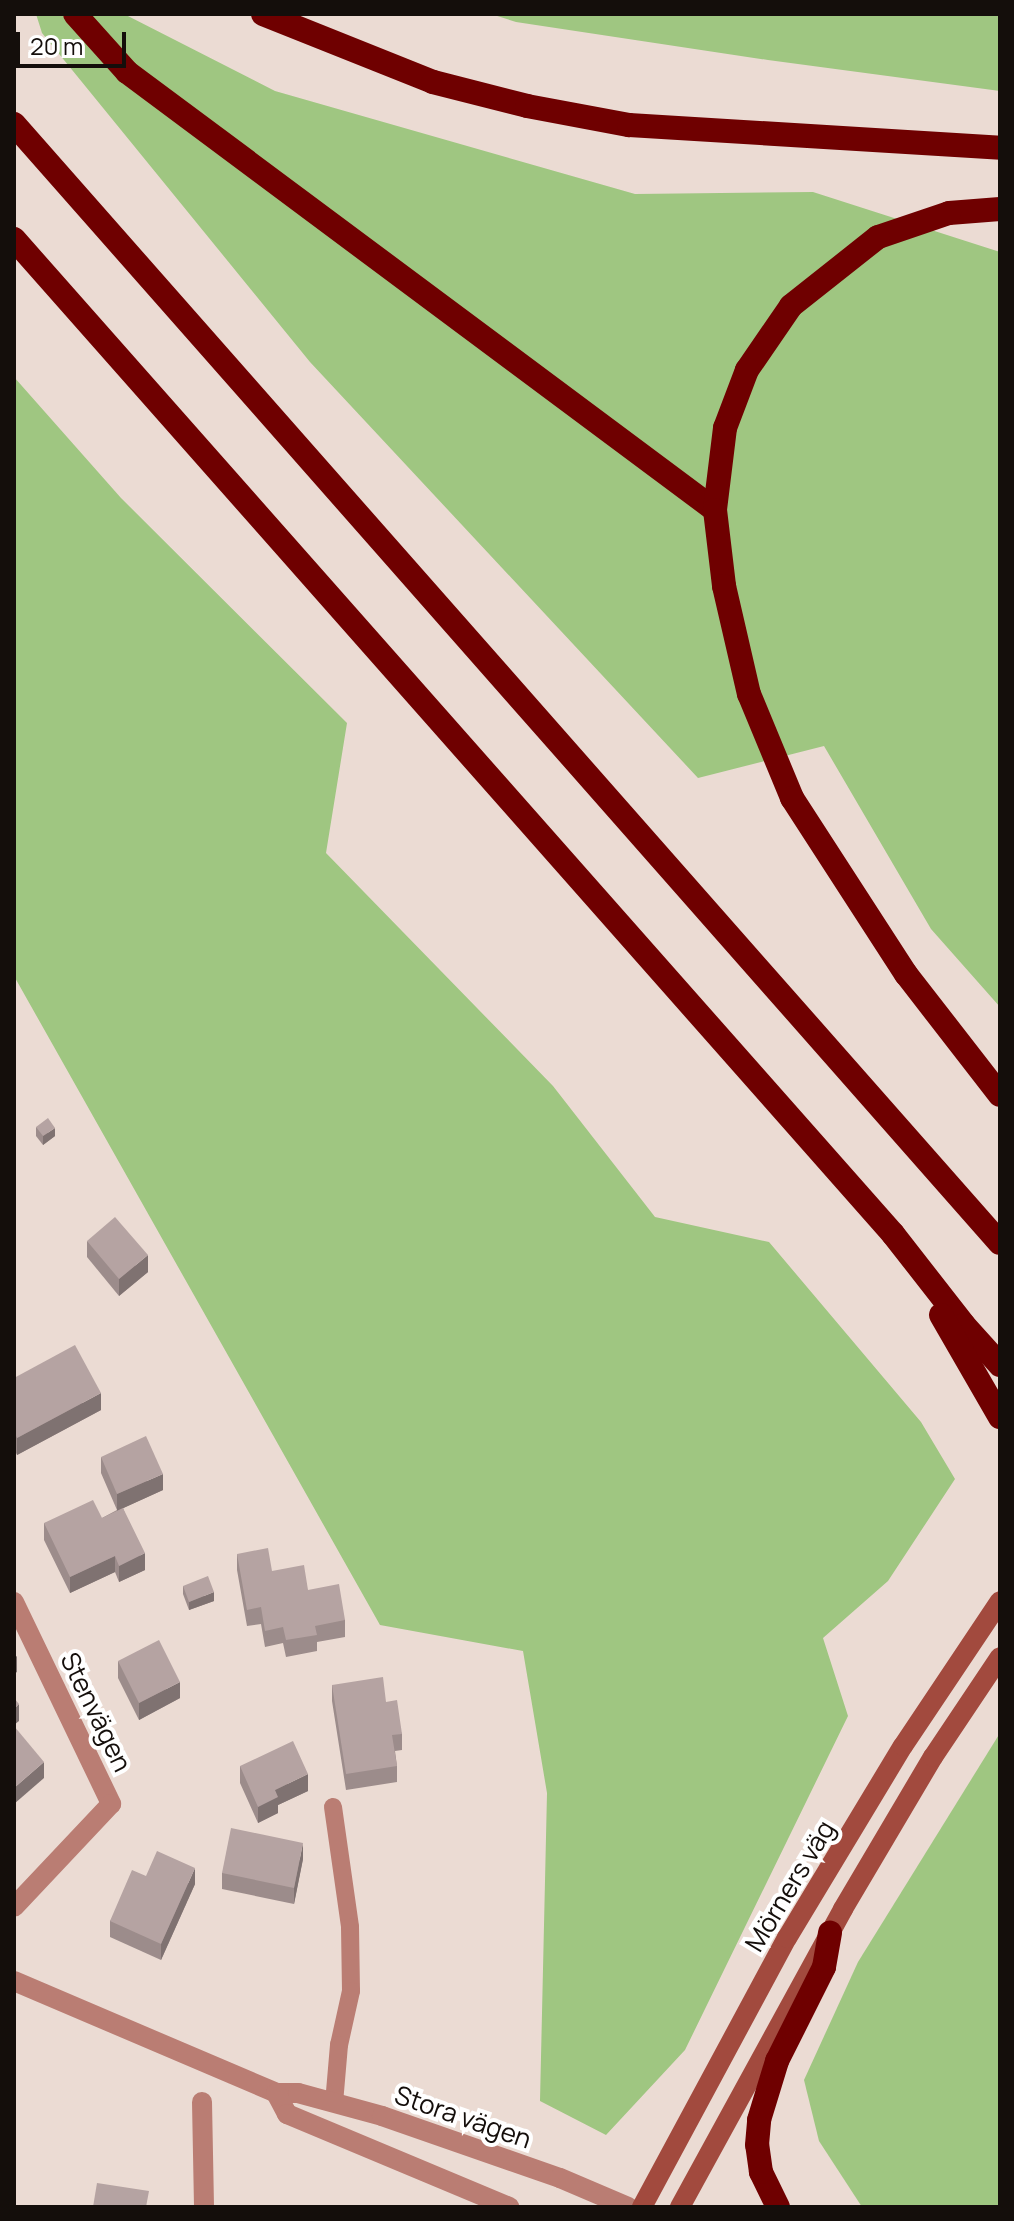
<!DOCTYPE html>
<meta charset="utf-8">
<style>
body{margin:0}
#map{position:relative;width:1014px;height:2221px;overflow:hidden;background:#ebdbd3;font-family:Manrope,sans-serif}
div>[style]{position:absolute}
.green>*{inset:0;background:#9fc681}
.service>*{height:18px;margin:-9px;padding:0 9px;transform-origin:9px;border-radius:9px;background:#ba7d73}
.minor>*{height:20px;margin:-10px;padding:0 10px;transform-origin:10px;border-radius:10px;background:#ba7d73}
.tertiary>*{height:20px;margin:-10px;padding:0 10px;transform-origin:10px;border-radius:10px;background:#ba7d73}
.secondary>*{height:20px;margin:-10px;padding:0 10px;transform-origin:10px;border-radius:10px;background:#a24a3e}
.motorway>*{height:24px;margin:-12px;padding:0 12px;transform-origin:12px;border-radius:12px;background:#6f0000}
.wall>*{inset:0;background:#9c8c8b}
.shaded-wall>*{inset:0;background:#7f7271}
.building>*{inset:0;background:#b5a3a2}
span{translate:-50% -50%;white-space:nowrap;text-align:center;line-height:1.15;-webkit-text-stroke:8px #fff;paint-order:stroke}
.street-label{font-size:26px;color:#140e0b}
.frame{position:absolute;inset:0;border:16px solid #140e0b;pointer-events:none}
.scale{position:absolute;left:16px;top:32px;width:110px;height:36px;box-sizing:border-box;border:4px solid #140e0b;border-top:0;padding-left:10px;font-size:24px;line-height:28px;white-space:nowrap;color:#140e0b;-webkit-text-stroke:6px #fff;paint-order:stroke}
</style>
<div id="map">
<div class="green">
<div style="clip-path:polygon(36px 14px,124px 14px,275px 91px,635px 194px,813px 192px,1000px 252px,1000px 1007px,931px 929px,824px 746px,698px 778px,310px 362px,42px 33px)"></div>
<div style="clip-path:polygon(491px 14px,1000px 14px,1000px 91px,768px 60px,516px 22px)"></div>
<div style="clip-path:polygon(14px 377px,121px 498px,347px 723px,326px 853px,553px 1086px,655px 1217px,769px 1242px,921px 1422px,955px 1479px,888px 1581px,823px 1638px,848px 1716px,685px 2050px,606px 2135px,540px 2101px,547px 1793px,523px 1651px,380px 1625px,14px 976px)"></div>
<div style="clip-path:polygon(1000px 1733px,1000px 2207px,862px 2207px,819px 2141px,804px 2080px,858px 1962px)"></div>
</div>
<div class="service">
<div style="left:333px;top:1807px;width:121px;rotate:81.9deg"></div>
<div style="left:350px;top:1927px;width:64px;rotate:89.1deg"></div>
<div style="left:351px;top:1991px;width:55px;rotate:102.5deg"></div>
<div style="left:339px;top:2045px;width:58px;rotate:94.9deg"></div>
</div>
<div class="minor">
<div style="left:14px;top:1602px;width:224px;rotate:64.3deg"></div>
<div style="left:111px;top:1804px;width:141px;rotate:133.3deg"></div>
<div style="left:202px;top:2102px;width:105px;rotate:88.9deg"></div>
</div>
<div class="tertiary">
<div style="left:14px;top:1981px;width:285px;rotate:23.1deg"></div>
<div style="left:276px;top:2093px;width:22px"></div>
<div style="left:298px;top:2093px;width:87px;rotate:15.3deg"></div>
<div style="left:382px;top:2116px;width:188px;rotate:19.2deg"></div>
<div style="left:560px;top:2178px;width:74px;rotate:23.1deg"></div>
<div style="left:276px;top:2093px;width:24px;rotate:62deg"></div>
<div style="left:287px;top:2114px;width:241px;rotate:22.7deg"></div>
</div>
<div class="secondary">
<div style="left:642px;top:2207px;width:306px;rotate:-61.7deg"></div>
<div style="left:787px;top:1938px;width:224px;rotate:-58.9deg"></div>
<div style="left:903px;top:1746px;width:174px;rotate:-56.2deg"></div>
<div style="left:680px;top:2207px;width:340px;rotate:-61.3deg"></div>
<div style="left:843px;top:1909px;width:177px;rotate:-59.4deg"></div>
<div style="left:933px;top:1757px;width:120px;rotate:-56.2deg"></div>
</div>
<div class="motorway">
<div style="left:75px;top:14px;width:78px;rotate:48.1deg"></div>
<div style="left:127px;top:72px;width:733px;rotate:36.68deg"></div>
<div style="left:263px;top:14px;width:183px;rotate:21.8deg"></div>
<div style="left:433px;top:82px;width:97px;rotate:14.3deg"></div>
<div style="left:527px;top:106px;width:104px;rotate:10.6deg"></div>
<div style="left:629px;top:125px;width:372px;rotate:3.5deg"></div>
<div style="left:14px;top:124px;width:1491px;rotate:48.62deg"></div>
<div style="left:1000px;top:209px;width:51px;rotate:175.5deg"></div>
<div style="left:949px;top:213px;width:75px;rotate:161.3deg"></div>
<div style="left:878px;top:237px;width:111px;rotate:141.6deg"></div>
<div style="left:791px;top:306px;width:78px;rotate:124.5deg"></div>
<div style="left:747px;top:370px;width:62px;rotate:110.8deg"></div>
<div style="left:725px;top:428px;width:83px;rotate:97deg"></div>
<div style="left:715px;top:510px;width:77px;rotate:83.2deg"></div>
<div style="left:724px;top:586px;width:111px;rotate:77deg"></div>
<div style="left:749px;top:694px;width:113px;rotate:67.5deg"></div>
<div style="left:792px;top:798px;width:210px;rotate:57.1deg"></div>
<div style="left:906px;top:974px;width:153px;rotate:52.2deg"></div>
<div style="left:14px;top:239px;width:1328px;rotate:48.54deg"></div>
<div style="left:893px;top:1234px;width:115px;rotate:52deg"></div>
<div style="left:964px;top:1325px;width:54px;rotate:48deg"></div>
<div style="left:941px;top:1315px;width:118px;rotate:60deg"></div>
<div style="left:778px;top:2207px;width:39px;rotate:-116deg"></div>
<div style="left:761px;top:2172px;width:27px;rotate:-98deg"></div>
<div style="left:757px;top:2145px;width:25px;rotate:-85deg"></div>
<div style="left:759px;top:2120px;width:62px;rotate:-73deg"></div>
<div style="left:777px;top:2061px;width:105px;rotate:-63.4deg"></div>
<div style="left:824px;top:1967px;width:35px;rotate:-80deg"></div>
</div>
<div class="wall">
<div style="clip-path:polygon(36px 1127px,55px 1136px,43px 1145px,36px 1136px)"></div>
<div style="clip-path:polygon(87px 1241px,148px 1272px,119px 1296px,87px 1257px)"></div>
<div style="clip-path:polygon(14px 1378px,101px 1410px,17px 1455px,14px 1449px)"></div>
<div style="clip-path:polygon(101px 1457px,163px 1490px,123px 1508px,145px 1570px,119px 1582px,115px 1572px,70px 1593px,44px 1540px,44px 1523px,102px 1518px,117px 1510px,101px 1473px)"></div>
<div style="clip-path:polygon(237px 1554px,308px 1590px,345px 1620px,345px 1637px,317px 1642px,317px 1651px,286px 1657px,283px 1643px,265px 1647px,261px 1624px,247px 1626px,237px 1570px)"></div>
<div style="clip-path:polygon(183px 1586px,214px 1601px,189px 1610px,183px 1594px)"></div>
<div style="clip-path:polygon(118px 1661px,180px 1698px,139px 1720px,118px 1678px)"></div>
<div style="clip-path:polygon(332px 1685px,386px 1702px,402px 1734px,402px 1750px,395px 1751px,397px 1766px,397px 1782px,346px 1790px,332px 1701px)"></div>
<div style="clip-path:polygon(240px 1766px,308px 1791px,278px 1805px,278px 1813px,258px 1823px,240px 1783px)"></div>
<div style="clip-path:polygon(303px 1859px,294px 1904px,222px 1889px,222px 1873px)"></div>
<div style="clip-path:polygon(146px 1876px,195px 1884px,161px 1960px,110px 1937px,110px 1921px)"></div>
</div>
<div class="shaded-wall">
<div style="clip-path:polygon(55px 1128px,55px 1136px,43px 1145px,43px 1136px)"></div>
<div style="clip-path:polygon(148px 1255px,148px 1272px,119px 1296px,119px 1279px)"></div>
<div style="clip-path:polygon(101px 1393px,101px 1410px,17px 1455px,17px 1438px)"></div>
<div style="clip-path:polygon(163px 1474px,163px 1490px,117px 1511px,117px 1494px)"></div>
<div style="clip-path:polygon(145px 1553px,145px 1570px,119px 1582px,119px 1566px)"></div>
<div style="clip-path:polygon(115px 1556px,115px 1572px,70px 1593px,70px 1577px)"></div>
<div style="clip-path:polygon(214px 1592px,214px 1601px,189px 1610px,189px 1602px)"></div>
<div style="clip-path:polygon(17px 1656px,17px 1672px,14px 1674px,14px 1658px)"></div>
<div style="clip-path:polygon(180px 1682px,180px 1698px,139px 1720px,139px 1703px)"></div>
<div style="clip-path:polygon(19px 1704px,19px 1721px,14px 1725px,14px 1709px)"></div>
<div style="clip-path:polygon(44px 1762px,44px 1778px,14px 1804px,14px 1788px)"></div>
<div style="clip-path:polygon(308px 1774px,308px 1791px,278px 1805px,278px 1813px,258px 1823px,258px 1807px,275px 1790px)"></div>
<div style="clip-path:polygon(303px 1843px,303px 1859px,294px 1904px,294px 1888px)"></div>
<div style="clip-path:polygon(195px 1868px,195px 1884px,161px 1960px,161px 1944px)"></div>
</div>
<div class="building">
<div style="clip-path:polygon(48px 1118px,55px 1128px,43px 1136px,36px 1127px)"></div>
<div style="clip-path:polygon(115px 1217px,148px 1255px,119px 1279px,87px 1241px)"></div>
<div style="clip-path:polygon(75px 1345px,101px 1393px,17px 1438px,14px 1432px,14px 1378px)"></div>
<div style="clip-path:polygon(146px 1436px,163px 1474px,117px 1494px,101px 1457px)"></div>
<div style="clip-path:polygon(93px 1500px,102px 1518px,123px 1508px,145px 1553px,119px 1566px,115px 1556px,70px 1577px,44px 1523px)"></div>
<div style="clip-path:polygon(268px 1548px,272px 1571px,304px 1565px,308px 1590px,339px 1584px,345px 1620px,315px 1626px,317px 1635px,286px 1640px,283px 1627px,265px 1631px,261px 1607px,247px 1610px,237px 1554px)"></div>
<div style="clip-path:polygon(208px 1576px,214px 1592px,189px 1602px,183px 1586px)"></div>
<div style="clip-path:polygon(159px 1640px,180px 1682px,139px 1703px,118px 1661px)"></div>
<div style="clip-path:polygon(383px 1677px,386px 1702px,397px 1700px,402px 1734px,392px 1735px,397px 1766px,346px 1774px,332px 1685px)"></div>
<div style="clip-path:polygon(14px 1698px,19px 1704px,14px 1709px)"></div>
<div style="clip-path:polygon(14px 1726px,44px 1762px,14px 1788px)"></div>
<div style="clip-path:polygon(293px 1741px,308px 1774px,275px 1790px,278px 1797px,258px 1807px,240px 1766px)"></div>
<div style="clip-path:polygon(231px 1828px,303px 1843px,294px 1888px,222px 1873px)"></div>
<div style="clip-path:polygon(157px 1851px,195px 1868px,161px 1944px,110px 1921px,132px 1870px,146px 1876px)"></div>
<div style="clip-path:polygon(97px 2183px,149px 2191px,146px 2207px,93px 2207px)"></div>
</div>
<div class="street-label">
<span style="left:96px;top:1712px;rotate:64deg">Stenvägen</span>
<span style="left:790px;top:1886px;rotate:-59deg">Mörners väg</span>
<span style="left:463px;top:2117px;rotate:19deg">Stora vägen</span>
</div>
<div class="frame"></div>
<div class="scale">20 m</div>
</div>
